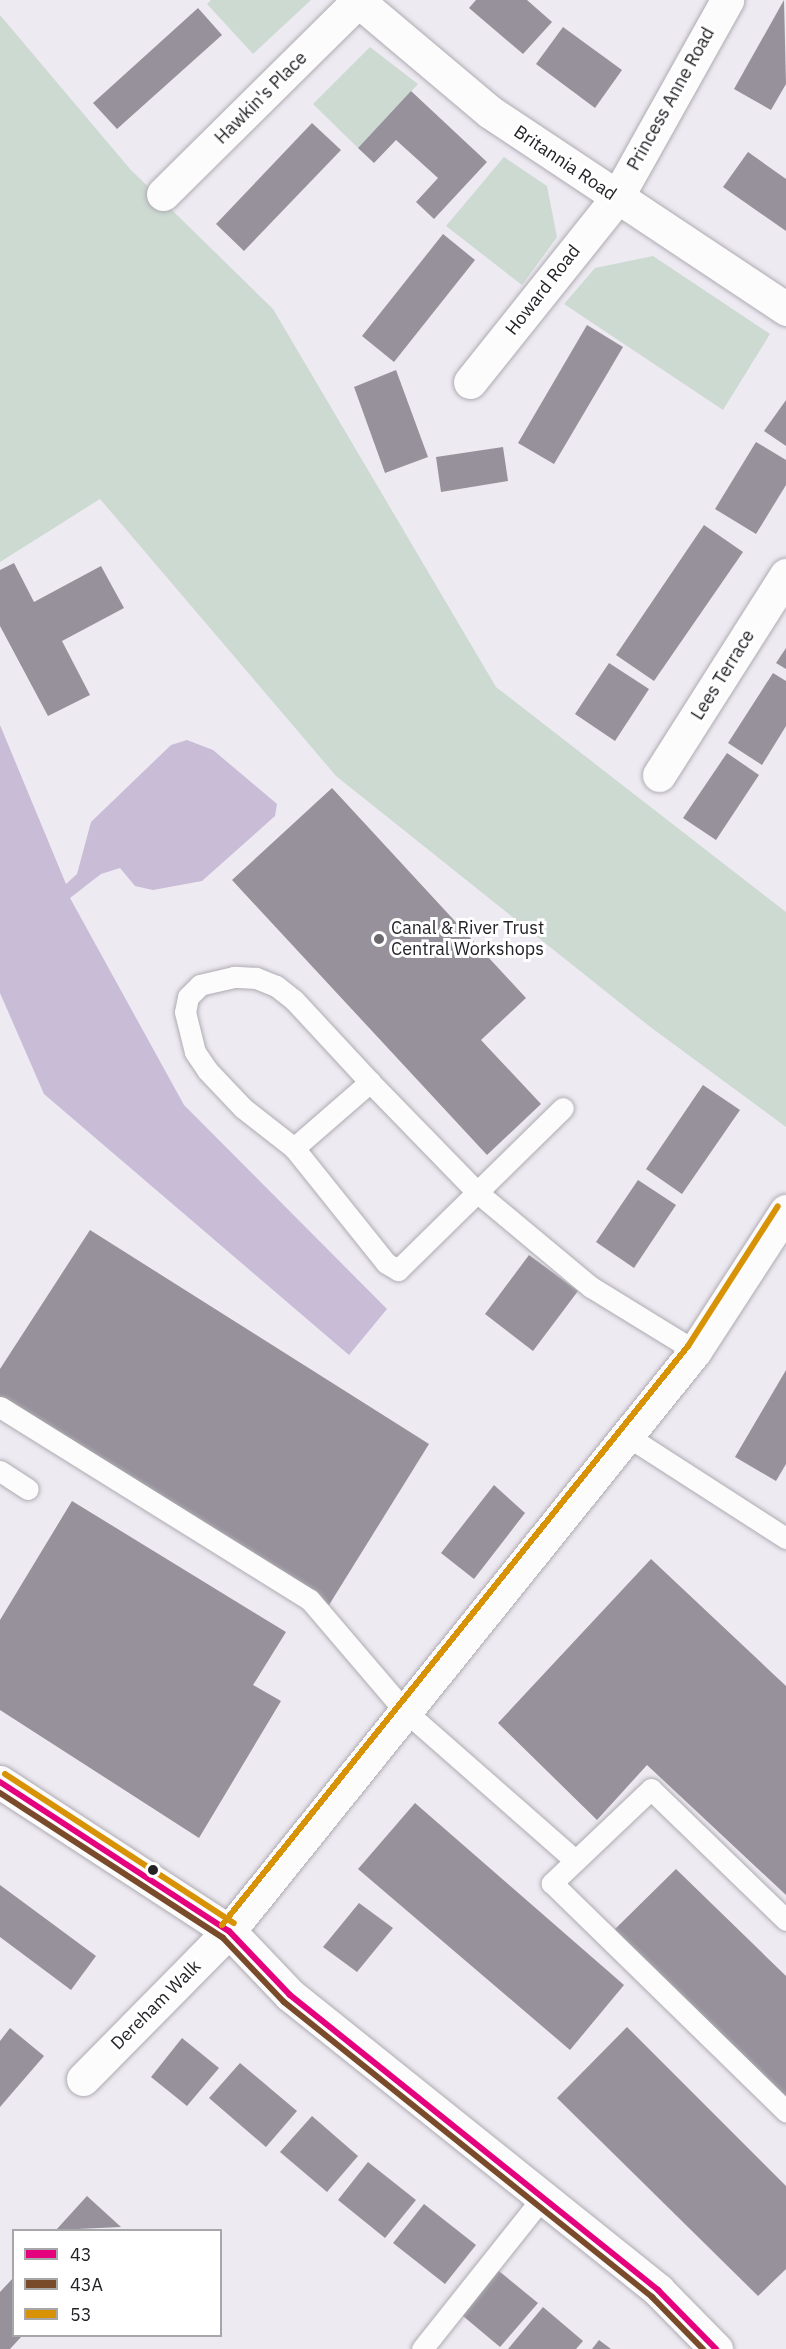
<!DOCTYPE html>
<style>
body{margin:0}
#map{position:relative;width:786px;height:2349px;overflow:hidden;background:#eeeaf2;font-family:"IBM Plex Sans",sans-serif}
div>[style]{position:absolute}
.green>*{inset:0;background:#ccdad2}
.water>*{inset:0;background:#c8bcd7}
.building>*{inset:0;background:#96919b}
.roads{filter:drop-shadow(0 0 2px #aeabb1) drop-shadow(0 0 2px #aeabb1)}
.lane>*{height:21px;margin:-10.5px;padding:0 10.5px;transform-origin:10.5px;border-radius:10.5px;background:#fcfcfd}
.street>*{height:33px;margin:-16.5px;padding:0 16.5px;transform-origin:16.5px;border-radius:16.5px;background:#fcfcfd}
.secondary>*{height:33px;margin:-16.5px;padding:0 16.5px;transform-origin:16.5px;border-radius:16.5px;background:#fcfcfd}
.bus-1>*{height:6px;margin:-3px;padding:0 3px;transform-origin:3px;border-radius:3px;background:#e5007d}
.bus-2>*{height:6px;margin:-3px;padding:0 3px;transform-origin:3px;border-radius:3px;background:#7a4b2a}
.bus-3>*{height:6px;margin:-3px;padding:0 3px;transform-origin:3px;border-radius:3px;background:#d79206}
.dots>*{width:16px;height:16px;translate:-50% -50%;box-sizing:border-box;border:3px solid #fff;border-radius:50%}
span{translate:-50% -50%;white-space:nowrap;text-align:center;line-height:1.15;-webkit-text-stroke:6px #fff;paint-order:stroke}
.street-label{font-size:18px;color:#242227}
.poi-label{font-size:18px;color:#242227}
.left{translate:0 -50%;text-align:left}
.legend{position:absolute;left:12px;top:2229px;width:210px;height:108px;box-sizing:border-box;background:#fff;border:2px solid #a7a7a9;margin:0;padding:8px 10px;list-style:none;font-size:18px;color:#242227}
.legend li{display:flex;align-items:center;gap:12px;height:30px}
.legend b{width:30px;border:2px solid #a7a7a9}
</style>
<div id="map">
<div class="green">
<div style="clip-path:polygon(211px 0,311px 0,253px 54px,207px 4px)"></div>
<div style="clip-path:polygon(0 15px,130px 169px,273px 309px,496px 687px,786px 912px,786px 1127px,649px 1026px,336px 776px,100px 499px,0 562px)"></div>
<div style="clip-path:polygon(370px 47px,418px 84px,358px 148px,313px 104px)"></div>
<div style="clip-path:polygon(504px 157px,547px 186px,557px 237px,522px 285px,446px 226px)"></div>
<div style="clip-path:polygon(653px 256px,770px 334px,723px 410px,564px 304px,595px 268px)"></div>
</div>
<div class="water">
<div style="clip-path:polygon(0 725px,66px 884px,77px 874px,91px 822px,171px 745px,187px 740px,213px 750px,277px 804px,275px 816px,202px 881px,153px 890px,135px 886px,120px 868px,101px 874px,70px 898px,184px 1105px,387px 1309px,349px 1355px,44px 1094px,0 993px)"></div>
</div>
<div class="building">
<div style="clip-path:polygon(476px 0,527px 0,552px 22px,523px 54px,469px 8px)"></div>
<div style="clip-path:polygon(784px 0,786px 84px,771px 110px,734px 89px)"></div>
<div style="clip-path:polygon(198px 8px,222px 35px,117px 129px,93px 103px)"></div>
<div style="clip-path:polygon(563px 27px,622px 70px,595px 108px,536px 64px)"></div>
<div style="clip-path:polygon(411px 91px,487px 162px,434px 219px,416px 202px,438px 178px,396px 140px,374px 163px,358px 148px)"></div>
<div style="clip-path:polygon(312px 123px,341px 150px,244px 251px,216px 224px)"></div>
<div style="clip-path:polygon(748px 152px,786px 179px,786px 231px,723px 187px)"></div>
<div style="clip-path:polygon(443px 234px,475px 260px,394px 362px,362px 336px)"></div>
<div style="clip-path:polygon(587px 325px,623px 347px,554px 464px,518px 443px)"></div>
<div style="clip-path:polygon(396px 370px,428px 457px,385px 473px,354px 387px)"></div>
<div style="clip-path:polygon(786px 400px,786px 446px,764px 431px)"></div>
<div style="clip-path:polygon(756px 442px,786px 460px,786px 485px,756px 534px,715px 509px)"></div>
<div style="clip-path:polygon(503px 447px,508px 481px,441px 492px,436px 457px)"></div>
<div style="clip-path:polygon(704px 525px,743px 552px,654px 681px,616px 655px)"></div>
<div style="clip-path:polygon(14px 563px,34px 602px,101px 566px,124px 608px,62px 641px,90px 695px,48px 716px,0 626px,0 570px)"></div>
<div style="clip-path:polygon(786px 648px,786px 669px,776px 663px)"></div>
<div style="clip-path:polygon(609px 663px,649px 689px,615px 741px,575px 714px)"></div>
<div style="clip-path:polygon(773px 673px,786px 681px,786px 726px,762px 765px,728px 743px)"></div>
<div style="clip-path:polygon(727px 753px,759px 775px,716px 840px,683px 818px)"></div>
<div style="clip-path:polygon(332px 788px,526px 998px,481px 1040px,541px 1104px,487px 1155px,232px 880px)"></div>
<div style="clip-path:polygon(703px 1085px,740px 1110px,682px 1194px,646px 1169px)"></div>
<div style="clip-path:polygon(638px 1180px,676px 1205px,634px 1268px,596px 1242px)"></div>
<div style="clip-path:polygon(90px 1230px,429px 1444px,329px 1605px,0 1403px,0 1369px)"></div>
<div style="clip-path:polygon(529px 1255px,578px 1291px,533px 1351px,485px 1314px)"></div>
<div style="clip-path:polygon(786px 1370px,786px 1464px,776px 1481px,735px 1457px)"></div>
<div style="clip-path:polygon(494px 1485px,525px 1513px,474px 1579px,441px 1553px)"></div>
<div style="clip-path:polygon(72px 1501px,286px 1632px,253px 1685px,281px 1701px,199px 1838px,0 1710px,0 1620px)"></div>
<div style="clip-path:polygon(651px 1559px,786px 1686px,786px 1895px,647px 1765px,597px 1820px,498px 1723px)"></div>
<div style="clip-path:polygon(415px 1803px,624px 1985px,570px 2050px,358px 1869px)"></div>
<div style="clip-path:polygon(676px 1869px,786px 1976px,786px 2103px,610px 1934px)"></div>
<div style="clip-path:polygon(0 1885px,96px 1956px,71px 1990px,0 1937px)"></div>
<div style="clip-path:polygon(359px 1903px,393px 1928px,357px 1972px,323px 1947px)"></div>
<div style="clip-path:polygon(627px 2027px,786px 2186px,786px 2269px,758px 2296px,557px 2098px)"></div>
<div style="clip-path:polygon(10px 2028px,44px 2056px,0 2107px,0 2041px)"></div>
<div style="clip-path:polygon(182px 2038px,219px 2068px,187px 2106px,151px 2077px)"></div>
<div style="clip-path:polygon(240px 2063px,297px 2111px,266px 2147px,209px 2098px)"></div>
<div style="clip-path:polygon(312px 2116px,358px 2156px,327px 2192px,280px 2152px)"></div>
<div style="clip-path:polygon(368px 2162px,416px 2200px,385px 2238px,338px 2200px)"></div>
<div style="clip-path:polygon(87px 2196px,121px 2227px,56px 2230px)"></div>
<div style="clip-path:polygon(424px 2204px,476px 2245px,445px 2284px,393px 2243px)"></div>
<div style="clip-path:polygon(494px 2267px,538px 2303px,500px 2347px,457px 2311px)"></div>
<div style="clip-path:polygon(14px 2277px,14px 2336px,22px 2336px,10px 2349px,0 2349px,0 2292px)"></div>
<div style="clip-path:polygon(543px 2307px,583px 2341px,576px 2349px,508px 2349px)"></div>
<div style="clip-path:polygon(599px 2340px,611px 2349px,592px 2349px)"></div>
</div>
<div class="roads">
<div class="lane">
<div style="left:370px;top:1082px;width:155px;rotate:45.8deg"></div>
<div style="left:478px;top:1193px;width:147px;rotate:39.8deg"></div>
<div style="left:591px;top:1287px;width:122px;rotate:31.6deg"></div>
<div style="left:294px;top:1148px;width:101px;rotate:-41deg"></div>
<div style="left:370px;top:1082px;width:112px;rotate:-132.8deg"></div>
<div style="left:294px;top:1000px;width:23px;rotate:-142deg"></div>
<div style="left:276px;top:986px;width:22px;rotate:-158deg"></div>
<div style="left:256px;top:978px;width:22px;rotate:-177deg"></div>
<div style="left:234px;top:977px;width:35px;rotate:167deg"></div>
<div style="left:200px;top:985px;width:17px;rotate:135deg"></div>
<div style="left:188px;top:997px;width:15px;rotate:101deg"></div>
<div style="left:185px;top:1012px;width:41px;rotate:76deg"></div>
<div style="left:195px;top:1052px;width:22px;rotate:56deg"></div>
<div style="left:207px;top:1070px;width:52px;rotate:46.5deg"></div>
<div style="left:243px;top:1108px;width:65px;rotate:38.1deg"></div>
<div style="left:294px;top:1148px;width:147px;rotate:51.3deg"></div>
<div style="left:386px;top:1263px;width:14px;rotate:30deg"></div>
<div style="left:398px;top:1270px;width:231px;rotate:-44.5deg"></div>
<div style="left:0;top:1407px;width:365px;rotate:31.9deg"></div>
<div style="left:310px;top:1600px;width:145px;rotate:49.5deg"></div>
<div style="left:404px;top:1710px;width:227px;rotate:41.3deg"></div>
<div style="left:629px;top:1437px;width:187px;rotate:32.8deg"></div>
<div style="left:0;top:1471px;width:33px;rotate:33deg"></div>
<div style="left:786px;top:1920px;width:188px;rotate:-135.9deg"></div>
<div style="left:651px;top:1789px;width:137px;rotate:136.5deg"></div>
<div style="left:552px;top:1883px;width:327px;rotate:44.3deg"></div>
<div style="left:422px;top:2349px;width:194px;rotate:-51.5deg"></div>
</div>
<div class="street">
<div style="left:357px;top:0;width:174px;rotate:40.1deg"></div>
<div style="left:490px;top:112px;width:356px;rotate:33.6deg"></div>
<div style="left:163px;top:194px;width:274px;rotate:-44.7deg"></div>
<div style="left:470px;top:382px;width:234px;rotate:-51.4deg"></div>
<div style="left:616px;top:199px;width:228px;rotate:-60.8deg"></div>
<div style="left:659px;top:775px;width:237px;rotate:-57.6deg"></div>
<div style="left:83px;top:2079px;width:208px;rotate:-45.4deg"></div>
</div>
<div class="secondary">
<div style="left:0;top:1782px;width:273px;rotate:33.1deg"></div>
<div style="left:229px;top:1931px;width:88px;rotate:46.4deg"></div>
<div style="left:290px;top:1995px;width:472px;rotate:38.7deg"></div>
<div style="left:658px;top:2290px;width:83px;rotate:45.5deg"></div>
<div style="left:229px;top:1931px;width:744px;rotate:-51.22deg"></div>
<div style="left:695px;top:1351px;width:167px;rotate:-57deg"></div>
</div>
</div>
<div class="bus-1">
<div style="left:0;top:1782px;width:273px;rotate:33.1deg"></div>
<div style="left:229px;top:1931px;width:88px;rotate:46.4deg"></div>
<div style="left:290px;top:1995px;width:472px;rotate:38.7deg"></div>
<div style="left:658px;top:2290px;width:83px;rotate:45.5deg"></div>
</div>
<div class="bus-2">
<div style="left:0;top:1793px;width:266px;rotate:33deg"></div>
<div style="left:223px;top:1938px;width:88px;rotate:46.4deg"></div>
<div style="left:284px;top:2002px;width:472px;rotate:38.7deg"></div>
<div style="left:652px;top:2297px;width:73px;rotate:45.6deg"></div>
</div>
<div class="bus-3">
<div style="left:5px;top:1774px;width:273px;rotate:33.1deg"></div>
<div style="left:222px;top:1925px;width:743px;rotate:-51.17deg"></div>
<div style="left:688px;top:1346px;width:166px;rotate:-57.3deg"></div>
</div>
<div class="dots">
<div style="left:379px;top:939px;background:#6b686e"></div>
<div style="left:153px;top:1870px;background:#242227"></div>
</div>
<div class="street-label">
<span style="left:261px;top:98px;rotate:-45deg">Hawkin's Place</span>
<span style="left:671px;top:99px;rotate:-61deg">Princess Anne Road</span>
<span style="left:565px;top:163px;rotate:34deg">Britannia Road</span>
<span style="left:543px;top:290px;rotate:-52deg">Howard Road</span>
<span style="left:723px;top:675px;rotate:-58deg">Lees Terrace</span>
<span style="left:156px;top:2005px;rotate:-45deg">Dereham Walk</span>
</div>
<div class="poi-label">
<span class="left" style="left:391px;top:939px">Canal &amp; River Trust<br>Central Workshops</span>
</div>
<ul class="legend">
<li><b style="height:8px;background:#e5007d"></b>43</li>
<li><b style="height:8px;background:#7a4b2a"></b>43A</li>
<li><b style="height:8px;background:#d79206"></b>53</li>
</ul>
</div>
